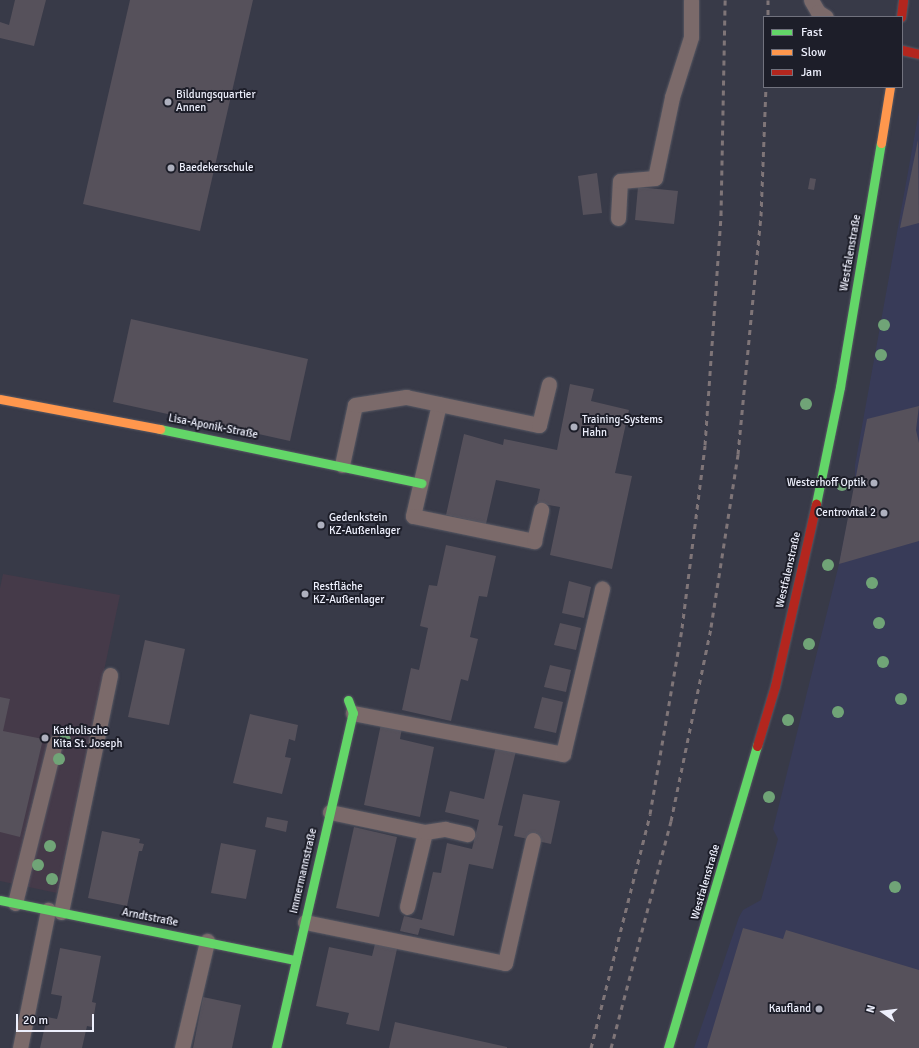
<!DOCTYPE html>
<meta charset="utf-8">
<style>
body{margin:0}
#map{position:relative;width:919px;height:1048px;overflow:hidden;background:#383a48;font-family:Signika,sans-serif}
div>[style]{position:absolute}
.built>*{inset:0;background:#383b58}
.education>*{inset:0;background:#453a49}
.building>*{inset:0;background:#56515b}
.roads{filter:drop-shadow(0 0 1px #575863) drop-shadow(0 0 1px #575863)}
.lane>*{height:15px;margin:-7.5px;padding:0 7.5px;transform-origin:7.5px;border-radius:7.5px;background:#7b6a6a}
.fast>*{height:9px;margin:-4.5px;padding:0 4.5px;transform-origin:4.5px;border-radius:4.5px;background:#63d668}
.slow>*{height:9px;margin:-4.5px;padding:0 4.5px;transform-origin:4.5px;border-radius:4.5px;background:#ff974d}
.jam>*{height:9px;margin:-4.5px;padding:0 4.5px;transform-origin:4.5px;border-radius:4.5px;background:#b3261e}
.rail>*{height:3px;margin-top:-1.5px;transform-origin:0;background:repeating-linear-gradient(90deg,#7f7578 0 5px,transparent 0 10px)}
.trees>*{width:12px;height:12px;margin:-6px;border-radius:50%;background:#70a477}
.dots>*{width:11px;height:11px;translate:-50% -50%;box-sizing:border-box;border:2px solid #1d1e29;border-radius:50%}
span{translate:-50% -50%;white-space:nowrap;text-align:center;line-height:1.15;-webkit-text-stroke:4px #1d1e29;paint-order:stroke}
.poi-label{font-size:11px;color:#eef0fd}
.left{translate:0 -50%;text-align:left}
.right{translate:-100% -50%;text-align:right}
.street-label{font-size:11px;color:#eef0fd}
.legend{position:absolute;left:763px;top:16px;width:140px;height:72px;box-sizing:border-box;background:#1d1e29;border:1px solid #71727e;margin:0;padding:5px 7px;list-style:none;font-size:12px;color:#eef0fd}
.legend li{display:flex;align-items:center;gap:8px;height:20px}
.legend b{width:20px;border:1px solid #71727e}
.north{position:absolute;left:863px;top:992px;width:40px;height:40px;-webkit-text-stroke:3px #1d1e29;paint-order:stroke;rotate:284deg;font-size:11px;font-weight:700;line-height:16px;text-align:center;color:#eef0fd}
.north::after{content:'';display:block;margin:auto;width:14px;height:18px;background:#eef0fd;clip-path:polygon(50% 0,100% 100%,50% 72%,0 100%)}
.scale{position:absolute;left:16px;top:1014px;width:78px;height:18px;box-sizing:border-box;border:2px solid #eef0fd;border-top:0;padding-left:5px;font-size:12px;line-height:14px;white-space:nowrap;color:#eef0fd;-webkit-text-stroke:3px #1d1e29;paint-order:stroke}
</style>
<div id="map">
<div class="built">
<div style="clip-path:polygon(919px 111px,919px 1048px,694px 1048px,739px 917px,743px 910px,761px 900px,778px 839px,773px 829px,839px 564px,855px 484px,855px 465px)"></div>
</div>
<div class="education">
<div style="clip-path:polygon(3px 574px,120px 595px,57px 893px,0 881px,0 588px)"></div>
</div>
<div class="building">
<div style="clip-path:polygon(15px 0,46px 0,34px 46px,0 38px,0 22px,9px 25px)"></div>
<div style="clip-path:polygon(130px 0,253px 0,200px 231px,83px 204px)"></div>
<div style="clip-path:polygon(918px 140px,919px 223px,900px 228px)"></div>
<div style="clip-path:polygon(597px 173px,602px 213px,583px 215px,578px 176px)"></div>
<div style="clip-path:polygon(810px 178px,816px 179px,814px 190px,808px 189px)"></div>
<div style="clip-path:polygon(638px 187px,678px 191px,674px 224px,635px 220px)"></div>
<div style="clip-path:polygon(131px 319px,308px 359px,290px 441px,113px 402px)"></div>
<div style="clip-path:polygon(570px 384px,594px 389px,591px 401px,629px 410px,615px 473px,632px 476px,612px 569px,550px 555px,560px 507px,537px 503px,540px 489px,496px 480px,486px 524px,446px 515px,464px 434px,503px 445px,504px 439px,557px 450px)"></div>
<div style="clip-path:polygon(919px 406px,916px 430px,919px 443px,919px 541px,839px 564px,867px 419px)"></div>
<div style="clip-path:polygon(446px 545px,496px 556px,487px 597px,479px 596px,470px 637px,478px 639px,468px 681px,461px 679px,451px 721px,402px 710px,411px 668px,419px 670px,428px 628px,420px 626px,429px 585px,437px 586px)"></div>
<div style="clip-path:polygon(569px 581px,591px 587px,584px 618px,562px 613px)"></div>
<div style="clip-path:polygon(560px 623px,581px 628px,576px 650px,554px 645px)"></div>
<div style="clip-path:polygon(145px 640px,185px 649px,169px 725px,128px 717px)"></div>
<div style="clip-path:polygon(550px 665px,571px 670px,566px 692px,544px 687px)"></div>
<div style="clip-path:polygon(0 697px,10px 699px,3px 731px,43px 739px,20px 837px,0 832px)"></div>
<div style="clip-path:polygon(542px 697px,563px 702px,556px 733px,534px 728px)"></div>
<div style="clip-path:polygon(250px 714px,298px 725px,295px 741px,289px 739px,285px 757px,291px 758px,282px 794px,233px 783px)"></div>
<div style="clip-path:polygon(381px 724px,402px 728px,400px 739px,434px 747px,420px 817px,364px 805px)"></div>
<div style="clip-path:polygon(496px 746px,516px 751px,498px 825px,503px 826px,493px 869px,469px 864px,454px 936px,420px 928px,418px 935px,400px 931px,404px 916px,422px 920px,433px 872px,441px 873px,447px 843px,472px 849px,479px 820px,445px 812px,450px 791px,484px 799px)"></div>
<div style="clip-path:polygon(523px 794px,560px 801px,551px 844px,514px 836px)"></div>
<div style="clip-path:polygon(267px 817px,288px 821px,286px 832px,265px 827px)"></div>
<div style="clip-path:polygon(354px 827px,397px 837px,379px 917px,336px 908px)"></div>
<div style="clip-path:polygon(102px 831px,140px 839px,139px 843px,144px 844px,142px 851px,139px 851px,127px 906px,88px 898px)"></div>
<div style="clip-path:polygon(221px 843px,256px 850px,246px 899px,211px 893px)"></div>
<div style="clip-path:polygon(743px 928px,783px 939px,786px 930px,919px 970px,919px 1048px,707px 1048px)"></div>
<div style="clip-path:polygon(375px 944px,397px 949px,379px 1031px,346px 1024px,349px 1013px,316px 1006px,329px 947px,372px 956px)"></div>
<div style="clip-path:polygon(60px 948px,101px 956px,92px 1002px,96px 1003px,92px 1027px,87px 1026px,82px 1048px,40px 1048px,47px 1017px,57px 1019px,60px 1008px,62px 996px,51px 994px)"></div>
<div style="clip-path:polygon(203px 997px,241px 1005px,232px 1048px,193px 1048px)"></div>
<div style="clip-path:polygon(395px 1022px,507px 1047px,507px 1048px,389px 1048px)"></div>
</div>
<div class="roads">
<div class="lane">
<div style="left:811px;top:0;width:14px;rotate:60deg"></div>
<div style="left:818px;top:12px;width:9px;rotate:32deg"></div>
<div style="left:618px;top:218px;width:37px;rotate:-87deg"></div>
<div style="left:620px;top:181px;width:35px;rotate:-5deg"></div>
<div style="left:655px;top:178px;width:83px;rotate:-78.1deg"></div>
<div style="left:672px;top:97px;width:63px;rotate:-72.4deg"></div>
<div style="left:691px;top:37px;width:37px;rotate:-90deg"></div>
<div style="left:439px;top:404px;width:115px;rotate:103.1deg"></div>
<div style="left:413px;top:516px;width:124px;rotate:11.7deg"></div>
<div style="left:534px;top:541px;width:32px;rotate:-77deg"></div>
<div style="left:342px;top:465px;width:61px;rotate:-77.8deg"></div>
<div style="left:355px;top:405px;width:52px;rotate:-8.9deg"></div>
<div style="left:406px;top:397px;width:136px;rotate:11.9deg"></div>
<div style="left:539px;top:425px;width:42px;rotate:-76.3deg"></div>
<div style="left:353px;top:713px;width:214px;rotate:11deg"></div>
<div style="left:563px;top:754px;width:170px;rotate:-76.7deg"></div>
<div style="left:330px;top:812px;width:97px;rotate:11.9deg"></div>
<div style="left:425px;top:832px;width:77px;rotate:103.5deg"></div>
<div style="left:425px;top:832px;width:20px;rotate:-9deg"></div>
<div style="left:445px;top:829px;width:23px;rotate:13deg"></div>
<div style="left:15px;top:903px;width:165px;rotate:-76deg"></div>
<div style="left:61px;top:912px;width:242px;rotate:-78.3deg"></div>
<div style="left:305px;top:922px;width:204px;rotate:11.6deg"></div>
<div style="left:505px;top:963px;width:126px;rotate:-77.2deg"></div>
<div style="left:20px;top:1048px;width:141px;rotate:-78.5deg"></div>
<div style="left:182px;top:1048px;width:110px;rotate:-76.8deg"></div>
</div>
<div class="fast">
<div style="left:160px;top:429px;width:267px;rotate:11.7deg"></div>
<div style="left:816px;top:504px;width:119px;rotate:-78.4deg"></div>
<div style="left:840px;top:387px;width:247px;rotate:-80.5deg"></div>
<div style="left:0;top:900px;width:302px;rotate:11.5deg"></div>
<div style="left:276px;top:1048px;width:344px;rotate:-77.1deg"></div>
<div style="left:353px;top:713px;width:14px;rotate:-111deg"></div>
<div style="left:668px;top:1048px;width:315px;rotate:-73.6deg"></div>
</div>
<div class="slow">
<div style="left:881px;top:143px;width:57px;rotate:-80.9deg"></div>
<div style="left:0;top:399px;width:163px;rotate:10.6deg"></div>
</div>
<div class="jam">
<div style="left:901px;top:17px;width:17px;rotate:-83deg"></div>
<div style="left:902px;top:50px;width:17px;rotate:13deg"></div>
<div style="left:757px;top:746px;width:63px;rotate:-73.3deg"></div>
<div style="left:775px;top:686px;width:187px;rotate:-77.3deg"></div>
</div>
</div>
<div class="rail">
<div style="left:768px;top:0;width:17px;rotate:90deg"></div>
<div style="left:591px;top:1048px;width:241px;rotate:-75.8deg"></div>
<div style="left:650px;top:814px;width:189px;rotate:-80.2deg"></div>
<div style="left:682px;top:628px;width:184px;rotate:-82.8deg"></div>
<div style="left:705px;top:445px;width:231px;rotate:-86deg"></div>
<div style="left:721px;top:215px;width:215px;rotate:-88.9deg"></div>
<div style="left:611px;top:1048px;width:235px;rotate:-75.2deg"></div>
<div style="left:671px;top:821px;width:198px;rotate:-78.3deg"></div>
<div style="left:711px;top:627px;width:175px;rotate:-81.1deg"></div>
<div style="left:738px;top:454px;width:239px;rotate:-84.5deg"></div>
<div style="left:761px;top:216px;width:129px;rotate:-87.8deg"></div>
</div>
<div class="trees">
<div style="left:884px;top:325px"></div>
<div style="left:881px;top:355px"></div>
<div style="left:806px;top:404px"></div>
<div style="left:842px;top:485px"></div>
<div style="left:828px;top:565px"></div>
<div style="left:872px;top:583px"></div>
<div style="left:879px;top:623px"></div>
<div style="left:809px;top:644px"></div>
<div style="left:883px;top:662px"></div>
<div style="left:901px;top:699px"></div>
<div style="left:838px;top:712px"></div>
<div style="left:788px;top:720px"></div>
<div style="left:65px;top:740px"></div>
<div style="left:59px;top:759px"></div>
<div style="left:769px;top:797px"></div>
<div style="left:50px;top:846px"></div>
<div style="left:38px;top:865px"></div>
<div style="left:52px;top:879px"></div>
<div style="left:895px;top:887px"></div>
</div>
<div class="dots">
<div style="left:168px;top:102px;background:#aeb0be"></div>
<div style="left:171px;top:168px;background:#aeb0be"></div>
<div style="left:574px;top:427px;background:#aeb0be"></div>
<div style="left:874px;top:483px;background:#aeb0be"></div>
<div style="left:884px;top:513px;background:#aeb0be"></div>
<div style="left:321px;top:525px;background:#aeb0be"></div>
<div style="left:305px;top:594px;background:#aeb0be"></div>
<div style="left:45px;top:738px;background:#aeb0be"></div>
<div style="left:819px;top:1009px;background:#aeb0be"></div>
</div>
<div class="poi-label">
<span class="left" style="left:176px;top:102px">Bildungsquartier<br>Annen</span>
<span class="left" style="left:179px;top:168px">Baedekerschule</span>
<span class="left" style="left:582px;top:427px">Training-Systems<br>Hahn</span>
<span class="right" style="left:866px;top:483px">Westerhoff Optik</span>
<span class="right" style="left:876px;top:513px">Centrovital 2</span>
<span class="left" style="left:329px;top:525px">Gedenkstein<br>KZ-Außenlager</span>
<span class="left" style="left:313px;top:594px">Restfläche<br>KZ-Außenlager</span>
<span class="left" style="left:53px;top:738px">Katholische<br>Kita St. Joseph</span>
<span class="right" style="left:811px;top:1009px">Kaufland</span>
</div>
<div class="street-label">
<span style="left:851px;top:253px;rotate:-80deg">Westfalenstraße</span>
<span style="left:213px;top:427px;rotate:11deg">Lisa-Aponik-Straße</span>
<span style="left:789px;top:570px;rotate:-77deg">Westfalenstraße</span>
<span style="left:304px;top:871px;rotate:-77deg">Immermannstraße</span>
<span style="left:706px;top:882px;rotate:-74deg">Westfalenstraße</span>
<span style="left:150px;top:918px;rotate:11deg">Arndtstraße</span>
</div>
<ul class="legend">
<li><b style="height:5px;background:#63d668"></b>Fast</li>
<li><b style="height:5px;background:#ff974d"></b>Slow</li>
<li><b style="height:5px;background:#b3261e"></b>Jam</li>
</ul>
<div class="north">N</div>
<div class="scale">20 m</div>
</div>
